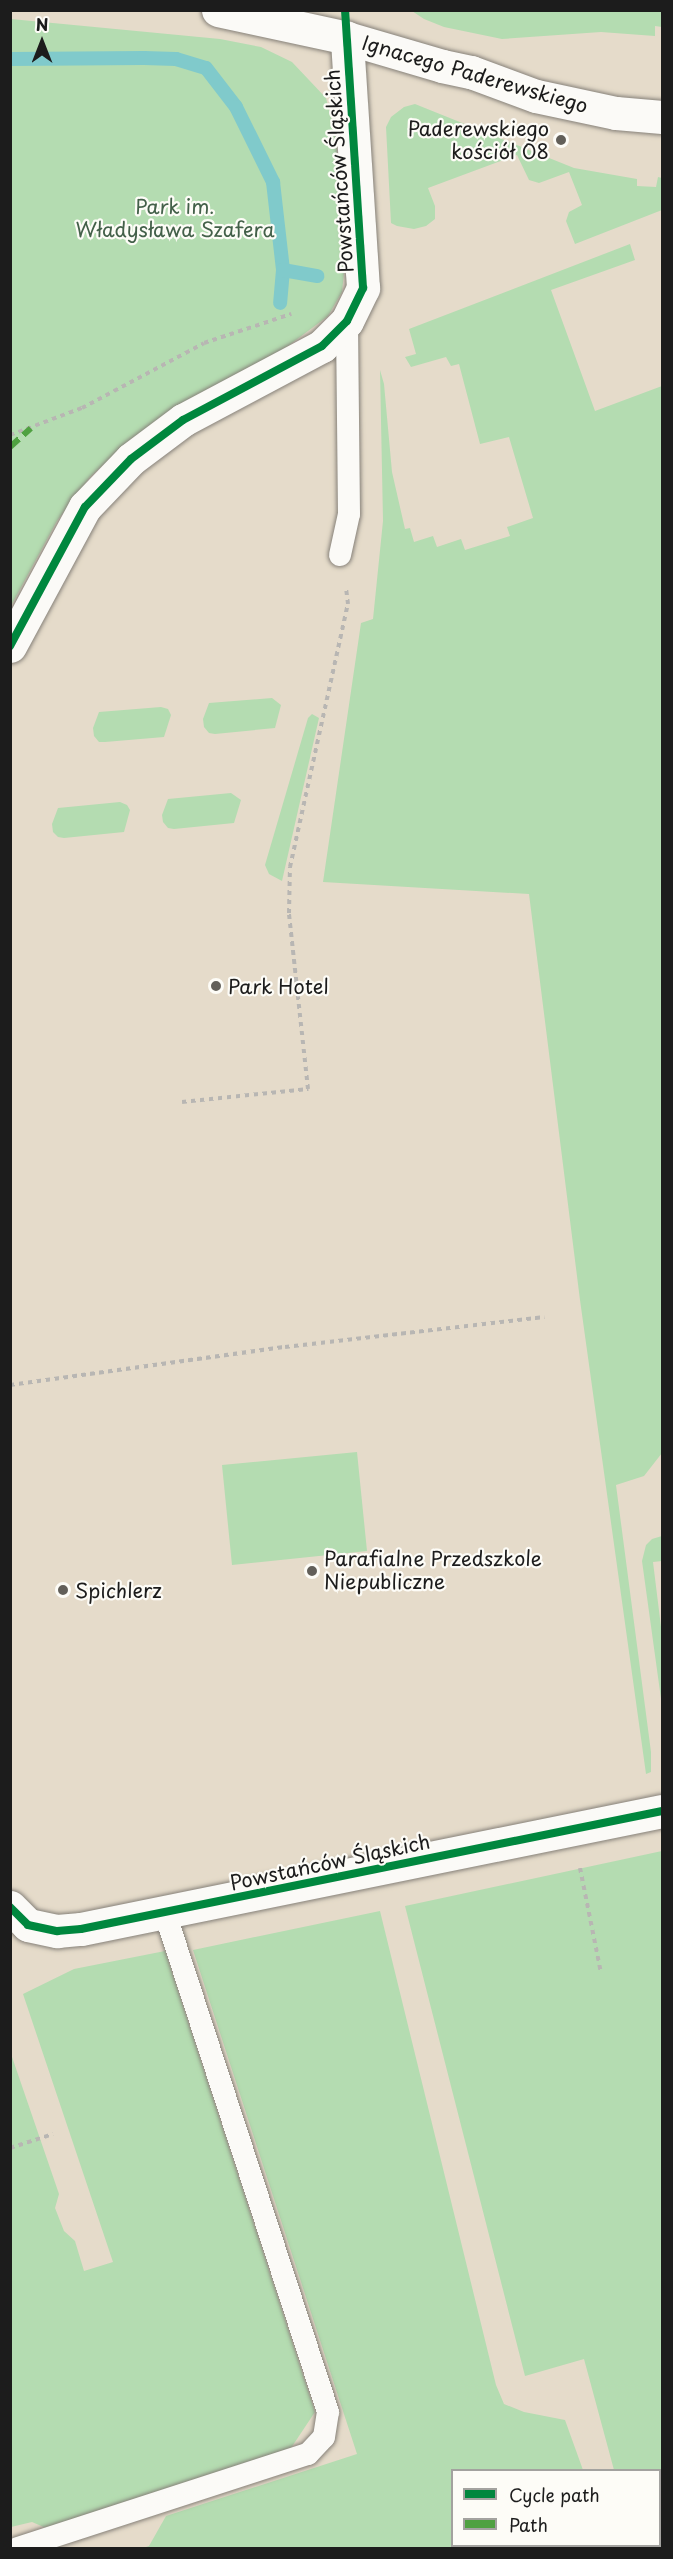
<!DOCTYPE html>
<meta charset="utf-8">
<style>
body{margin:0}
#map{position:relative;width:673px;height:2559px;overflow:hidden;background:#e5dbca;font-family:"Playpen Sans",sans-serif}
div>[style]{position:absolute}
.green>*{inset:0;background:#b4dcb1}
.stream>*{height:14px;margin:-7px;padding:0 7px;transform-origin:7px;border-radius:7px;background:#80cacb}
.path>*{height:4px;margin-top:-2px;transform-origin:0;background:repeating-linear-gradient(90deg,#b8b6b3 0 4.5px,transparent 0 9px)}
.roads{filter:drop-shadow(0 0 2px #868179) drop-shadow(0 0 2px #868179)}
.service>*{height:22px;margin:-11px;padding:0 11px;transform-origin:11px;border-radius:11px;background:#fbfaf7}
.minor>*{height:33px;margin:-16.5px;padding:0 16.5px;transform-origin:16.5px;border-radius:16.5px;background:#fbfaf7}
.tertiary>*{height:33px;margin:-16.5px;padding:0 16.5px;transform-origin:16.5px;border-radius:16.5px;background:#fbfaf7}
.quiet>*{height:6px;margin-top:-3px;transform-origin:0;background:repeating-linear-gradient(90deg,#4fa141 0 12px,transparent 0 18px)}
.cycleway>*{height:8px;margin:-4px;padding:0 4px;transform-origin:4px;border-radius:4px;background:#00873e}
.dots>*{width:16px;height:16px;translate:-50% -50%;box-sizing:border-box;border:3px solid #fdfcf7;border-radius:50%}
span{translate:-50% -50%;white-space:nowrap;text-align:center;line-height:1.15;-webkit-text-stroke:4.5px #fdfcf7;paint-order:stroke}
.street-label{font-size:20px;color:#1c1c1c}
.poi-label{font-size:20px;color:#1c1c1c}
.right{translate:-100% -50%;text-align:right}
.left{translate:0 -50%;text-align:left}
.park-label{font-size:20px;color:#436049}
.frame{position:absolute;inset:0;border:12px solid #1c1c1c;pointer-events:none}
.legend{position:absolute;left:451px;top:2469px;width:210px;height:78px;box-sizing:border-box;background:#fdfcf7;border:2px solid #a3a29f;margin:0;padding:8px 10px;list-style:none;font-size:18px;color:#1c1c1c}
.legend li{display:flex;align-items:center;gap:12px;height:30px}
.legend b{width:30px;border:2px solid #a3a29f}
.north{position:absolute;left:12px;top:12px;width:60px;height:60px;-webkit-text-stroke:4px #fdfcf7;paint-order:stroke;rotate:0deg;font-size:16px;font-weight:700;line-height:24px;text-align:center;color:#1c1c1c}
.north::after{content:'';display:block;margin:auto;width:21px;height:27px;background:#1c1c1c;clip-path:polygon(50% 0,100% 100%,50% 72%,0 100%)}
</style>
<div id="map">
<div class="green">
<div style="clip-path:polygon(412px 11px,662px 11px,662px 27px,655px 26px,655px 36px,601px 32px,502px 39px,444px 27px,424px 19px)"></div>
<div style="clip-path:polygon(11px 19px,220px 39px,261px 47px,292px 62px,326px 98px,336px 135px,344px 273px,342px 292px,328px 316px,288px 346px,134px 437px,90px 477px,57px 521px,11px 606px)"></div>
<div style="clip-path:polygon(415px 104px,574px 168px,637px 179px,637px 186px,656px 187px,658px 177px,662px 178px,662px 210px,575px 244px,566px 221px,569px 212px,582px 205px,569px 172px,539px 183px,529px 180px,517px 155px,428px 188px,435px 206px,435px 219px,426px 226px,414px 229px,397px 226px,391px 223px,386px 127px,391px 117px,404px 107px)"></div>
<div style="clip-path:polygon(630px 244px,635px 260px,551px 290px,595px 411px,662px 386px,662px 1453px,644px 1476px,616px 1485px,651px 1752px,651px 1772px,646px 1774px,580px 1300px,529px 894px,323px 882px,361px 623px,373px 619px,383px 521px,380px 370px,384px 384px,392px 472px,405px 529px,410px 528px,414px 542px,433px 536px,437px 547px,461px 539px,465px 550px,510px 536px,507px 527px,533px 518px,509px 437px,480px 444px,459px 364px,451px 366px,446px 357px,411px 367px,405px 357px,416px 354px,409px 329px)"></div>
<div style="clip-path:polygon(272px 698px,281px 705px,275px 728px,215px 734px,209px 733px,204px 727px,203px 719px,209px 703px)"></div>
<div style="clip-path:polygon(161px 707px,168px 709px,171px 715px,164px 737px,105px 742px,99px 742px,94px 736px,93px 728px,99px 712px)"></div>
<div style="clip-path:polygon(312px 714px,319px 718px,282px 881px,269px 874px,265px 865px,308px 718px)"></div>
<div style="clip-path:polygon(231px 793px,241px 800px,234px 823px,174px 829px,168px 828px,163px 822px,162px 815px,168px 799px)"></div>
<div style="clip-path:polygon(120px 802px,127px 805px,130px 810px,124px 832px,64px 838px,58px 837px,53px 832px,52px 824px,58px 808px)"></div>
<div style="clip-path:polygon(357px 1452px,367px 1551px,232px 1565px,222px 1465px)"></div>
<div style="clip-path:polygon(662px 1536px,662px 1561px,653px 1562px,662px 1635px,662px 1706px,642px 1561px,646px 1545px,652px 1539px)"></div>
<div style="clip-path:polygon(662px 1851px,662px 2548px,635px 2548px,634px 2546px,660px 2546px,660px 2470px,614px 2470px,584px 2359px,525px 2376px,405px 1906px)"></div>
<div style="clip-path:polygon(380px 1911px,496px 2385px,504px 2404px,524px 2412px,565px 2420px,583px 2470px,452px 2470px,452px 2546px,603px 2546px,604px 2548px,143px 2548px,149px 2546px,166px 2516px,357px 2454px,193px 1950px)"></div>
<div style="clip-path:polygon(165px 1951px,315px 2412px,291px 2448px,46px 2528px,32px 2522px,11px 2527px,10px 2051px,59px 2194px,55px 2208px,64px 2231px,75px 2241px,84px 2271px,113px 2262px,23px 1994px,74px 1969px)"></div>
</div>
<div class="stream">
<div style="left:10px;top:59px;width:134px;rotate:-0.4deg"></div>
<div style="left:144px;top:58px;width:32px;rotate:2deg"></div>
<div style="left:176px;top:59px;width:31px;rotate:17deg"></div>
<div style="left:206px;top:68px;width:49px;rotate:52.4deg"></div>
<div style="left:236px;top:107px;width:84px;rotate:63.7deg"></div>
<div style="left:273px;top:182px;width:89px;rotate:83.5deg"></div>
<div style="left:283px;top:270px;width:33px;rotate:95deg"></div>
<div style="left:283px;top:270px;width:35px;rotate:10deg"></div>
</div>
<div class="path">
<div style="left:10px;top:435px;width:77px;rotate:-20.6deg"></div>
<div style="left:82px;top:408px;width:138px;rotate:-28deg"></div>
<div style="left:204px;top:343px;width:92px;rotate:-18.4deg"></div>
<div style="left:182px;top:1102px;width:127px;rotate:-5.9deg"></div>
<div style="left:308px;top:1089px;width:177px;rotate:-96.2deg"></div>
<div style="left:289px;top:913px;width:46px;rotate:-88.8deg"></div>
<div style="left:290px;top:867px;width:269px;rotate:-77.6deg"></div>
<div style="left:348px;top:604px;width:16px;rotate:-97deg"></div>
<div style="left:10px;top:1385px;width:278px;rotate:-7.9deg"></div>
<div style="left:285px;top:1347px;width:261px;rotate:-6.6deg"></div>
<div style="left:580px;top:1868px;width:107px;rotate:78.7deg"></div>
<div style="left:10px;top:2148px;width:45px;rotate:-18deg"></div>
</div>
<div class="roads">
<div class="service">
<div style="left:340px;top:555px;width:42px;rotate:-77.6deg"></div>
<div style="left:349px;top:514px;width:193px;rotate:-90.6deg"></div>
<div style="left:18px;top:2548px;width:305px;rotate:-18deg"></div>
<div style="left:308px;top:2454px;width:23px;rotate:-47deg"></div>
<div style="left:324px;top:2437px;width:25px;rotate:-81deg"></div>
<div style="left:328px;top:2412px;width:525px;rotate:-108.09deg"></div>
</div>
<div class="minor">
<div style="left:10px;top:646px;width:158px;rotate:-61.7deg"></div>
<div style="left:85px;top:507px;width:66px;rotate:-46.2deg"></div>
<div style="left:131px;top:459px;width:65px;rotate:-36.9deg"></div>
<div style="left:183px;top:420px;width:157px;rotate:-28deg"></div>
<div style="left:322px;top:346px;width:35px;rotate:-45deg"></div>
<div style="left:347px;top:321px;width:37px;rotate:-64deg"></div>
<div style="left:363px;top:288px;width:251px;rotate:-93.7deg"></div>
<div style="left:10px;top:1907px;width:25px;rotate:45deg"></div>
<div style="left:28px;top:1925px;width:30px;rotate:12deg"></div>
<div style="left:57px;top:1931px;width:24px;rotate:-5deg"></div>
<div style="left:81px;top:1929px;width:593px;rotate:-11.48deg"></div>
</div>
<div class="tertiary">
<div style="left:218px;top:10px;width:132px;rotate:12.2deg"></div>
<div style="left:347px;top:38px;width:99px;rotate:16.4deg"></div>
<div style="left:442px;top:66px;width:30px;rotate:12deg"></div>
<div style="left:471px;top:72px;width:69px;rotate:20.3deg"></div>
<div style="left:536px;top:96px;width:82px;rotate:12deg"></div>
<div style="left:616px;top:113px;width:46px;rotate:5deg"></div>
</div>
</div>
<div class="quiet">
<div style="left:10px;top:447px;width:28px;rotate:-42deg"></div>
</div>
<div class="cycleway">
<div style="left:10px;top:646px;width:158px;rotate:-61.7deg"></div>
<div style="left:85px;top:507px;width:66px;rotate:-46.2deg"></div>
<div style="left:131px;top:459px;width:65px;rotate:-36.9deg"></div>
<div style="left:183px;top:420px;width:157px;rotate:-28deg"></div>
<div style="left:322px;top:346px;width:35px;rotate:-45deg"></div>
<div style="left:347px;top:321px;width:37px;rotate:-64deg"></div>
<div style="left:363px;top:288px;width:279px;rotate:-93.7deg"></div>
<div style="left:10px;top:1907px;width:25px;rotate:45deg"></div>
<div style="left:28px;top:1925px;width:30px;rotate:12deg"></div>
<div style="left:57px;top:1931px;width:24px;rotate:-5deg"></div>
<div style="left:81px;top:1929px;width:593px;rotate:-11.48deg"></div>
</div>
<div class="dots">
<div style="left:561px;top:140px;background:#625f59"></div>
<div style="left:216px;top:986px;background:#625f59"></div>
<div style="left:312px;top:1571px;background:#625f59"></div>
<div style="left:63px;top:1590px;background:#625f59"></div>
</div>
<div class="street-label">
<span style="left:475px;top:74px;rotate:16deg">Ignacego Paderewskiego</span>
<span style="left:339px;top:171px;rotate:-94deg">Powstańców Śląskich</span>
<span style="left:330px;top:1862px;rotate:-12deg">Powstańców Śląskich</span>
</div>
<div class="poi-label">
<span class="right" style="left:549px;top:140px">Paderewskiego<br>kościół 08</span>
<span class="left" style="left:228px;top:986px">Park Hotel</span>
<span class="left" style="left:324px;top:1570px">Parafialne Przedszkole<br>Niepubliczne</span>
<span class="left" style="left:75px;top:1590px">Spichlerz</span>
</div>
<div class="park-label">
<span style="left:175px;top:218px">Park im.<br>Władysława Szafera</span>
</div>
<div class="frame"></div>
<ul class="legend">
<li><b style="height:8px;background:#00873e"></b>Cycle path</li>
<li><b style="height:8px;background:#4fa141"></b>Path</li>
</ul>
<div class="north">N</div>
</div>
